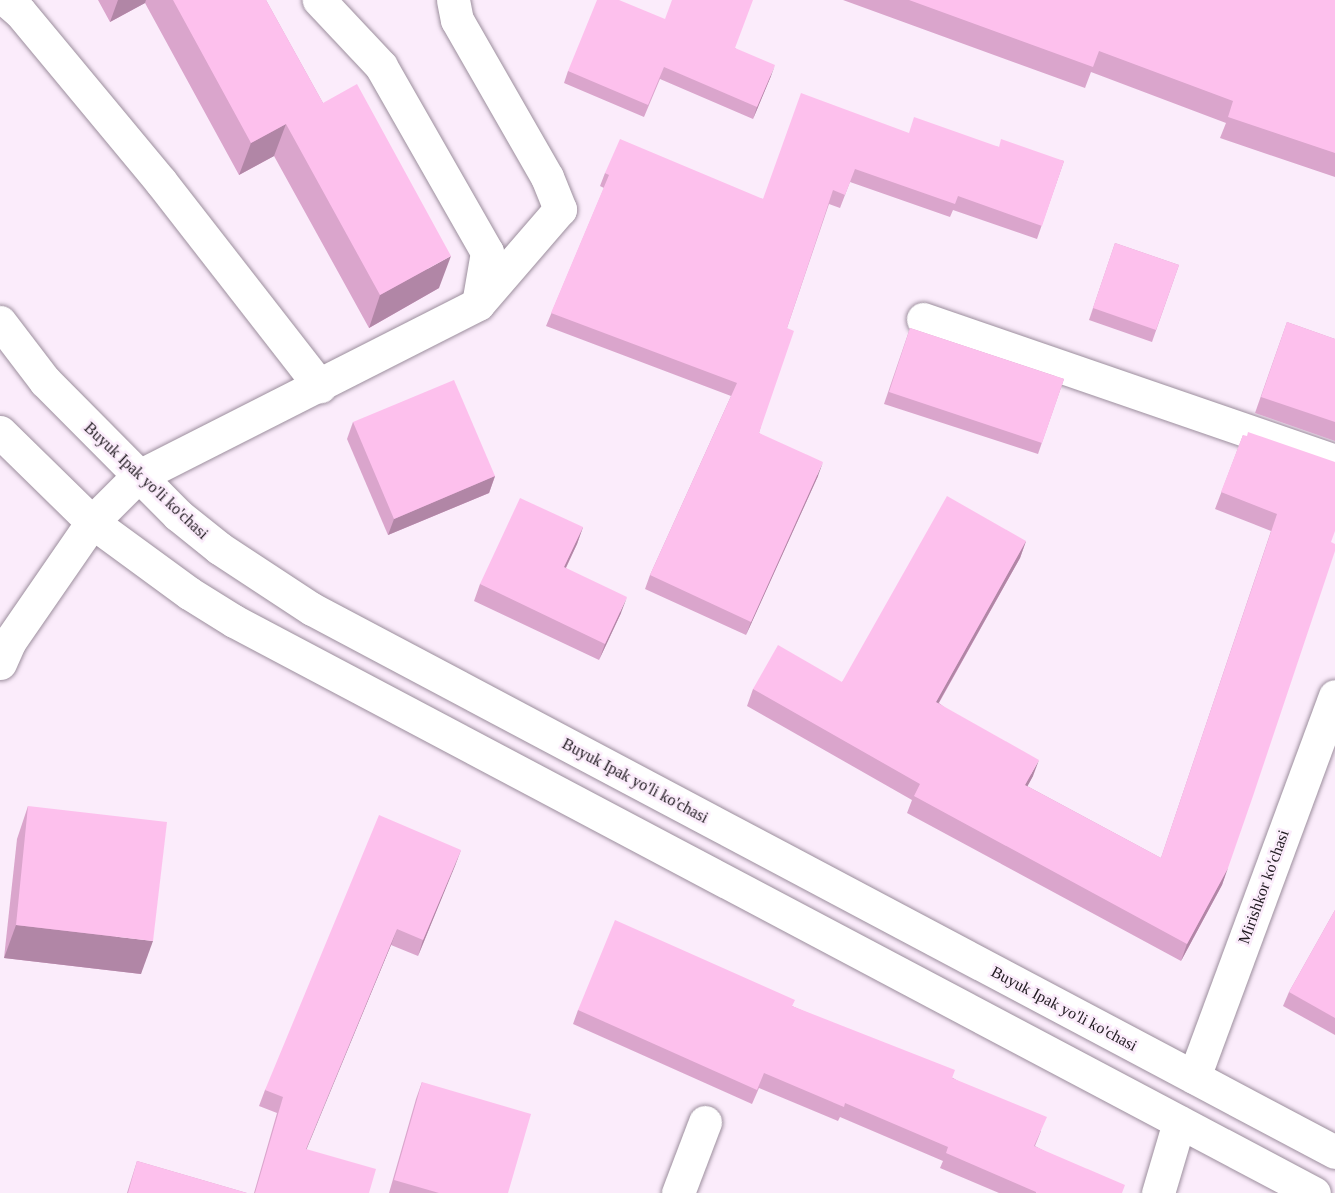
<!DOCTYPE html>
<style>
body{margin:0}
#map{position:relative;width:1335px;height:1193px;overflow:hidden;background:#fbecfb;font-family:"Times New Roman",serif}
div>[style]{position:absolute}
.roads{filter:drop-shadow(0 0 2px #9c8e9d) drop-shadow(0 0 2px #9c8e9d)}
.minor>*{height:33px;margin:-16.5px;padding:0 16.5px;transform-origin:16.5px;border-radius:16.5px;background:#fff}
.major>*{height:33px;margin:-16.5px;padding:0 16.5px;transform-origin:16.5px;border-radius:16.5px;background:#fff}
.wall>*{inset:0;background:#daa5cc}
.shaded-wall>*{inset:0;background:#b186a6}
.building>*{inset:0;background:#fdc0ed}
span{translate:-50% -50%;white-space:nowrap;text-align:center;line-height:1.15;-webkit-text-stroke:5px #fbecfb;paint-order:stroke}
.street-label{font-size:16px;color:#201a20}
</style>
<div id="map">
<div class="roads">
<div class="minor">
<div style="left:6px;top:0;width:18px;rotate:41deg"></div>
<div style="left:20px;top:12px;width:221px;rotate:50.3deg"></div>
<div style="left:161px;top:182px;width:259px;rotate:52.1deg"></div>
<div style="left:453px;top:0;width:20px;rotate:79deg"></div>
<div style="left:457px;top:20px;width:181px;rotate:60.2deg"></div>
<div style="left:547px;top:177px;width:35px;rotate:68deg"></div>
<div style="left:560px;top:209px;width:125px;rotate:130.8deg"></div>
<div style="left:923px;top:319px;width:436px;rotate:19deg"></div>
<div style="left:0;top:663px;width:24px;rotate:-66deg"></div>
<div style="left:10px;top:641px;width:145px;rotate:-55.4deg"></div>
<div style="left:92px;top:522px;width:64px;rotate:-45deg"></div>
<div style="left:137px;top:477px;width:382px;rotate:-26.9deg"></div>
<div style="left:478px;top:304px;width:53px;rotate:-80.2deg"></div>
<div style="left:487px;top:252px;width:214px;rotate:-119.7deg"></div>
<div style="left:381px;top:66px;width:91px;rotate:-133.2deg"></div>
<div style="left:1194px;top:1077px;width:406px;rotate:-69.7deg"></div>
<div style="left:678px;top:1193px;width:76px;rotate:-69.2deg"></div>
<div style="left:1158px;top:1193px;width:74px;rotate:-73.5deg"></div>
</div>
<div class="major">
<div style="left:0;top:322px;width:74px;rotate:52.7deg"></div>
<div style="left:45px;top:381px;width:189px;rotate:45.2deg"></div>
<div style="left:178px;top:515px;width:53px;rotate:38.8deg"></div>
<div style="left:219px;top:548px;width:111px;rotate:33.3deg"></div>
<div style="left:312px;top:609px;width:1158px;rotate:27.96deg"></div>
<div style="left:0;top:432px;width:129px;rotate:44.4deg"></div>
<div style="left:92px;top:522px;width:120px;rotate:36.2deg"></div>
<div style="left:189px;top:593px;width:53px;rotate:31.9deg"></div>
<div style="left:234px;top:621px;width:1222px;rotate:27.91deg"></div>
</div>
</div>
<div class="wall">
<div style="clip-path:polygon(98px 0,266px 0,323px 103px,439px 288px,369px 328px,274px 156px,239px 175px,145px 3px,110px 22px)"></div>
<div style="clip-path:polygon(843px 0,1335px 0,1335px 177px,1220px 138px,1226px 123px,1091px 72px,1085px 88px)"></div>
<div style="clip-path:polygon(735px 48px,771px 76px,753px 119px,660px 79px,644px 117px,564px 83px,568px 71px)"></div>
<div style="clip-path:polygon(908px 133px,999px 147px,1064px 161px,1037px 239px,953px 210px,950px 217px,850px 182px,840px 208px,829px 204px,787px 328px,759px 433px,818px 476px,746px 635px,645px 589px,650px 575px,731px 396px,546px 326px,604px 188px,600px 186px,605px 173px,763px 199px)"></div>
<div style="clip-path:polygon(1115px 243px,1179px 265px,1152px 342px,1089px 320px)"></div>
<div style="clip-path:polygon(1287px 322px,1335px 339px,1335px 441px,1255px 413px)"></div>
<div style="clip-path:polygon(910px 328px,1064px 379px,1038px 454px,884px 404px)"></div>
<div style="clip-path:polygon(353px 422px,495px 476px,489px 493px,388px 535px,347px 439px)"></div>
<div style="clip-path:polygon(1243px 435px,1331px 542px,1222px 885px,1181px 961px,907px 813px,912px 800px,747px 706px,753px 689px,842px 682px,1026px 541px,1020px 558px,939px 703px,1033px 776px,1027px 786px,1161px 858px,1271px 531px,1215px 509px)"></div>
<div style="clip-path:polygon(583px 527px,577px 544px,566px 568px,621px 613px,599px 660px,474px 601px,480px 584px)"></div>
<div style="clip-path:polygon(28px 806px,141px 974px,4px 958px,17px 839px)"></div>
<div style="clip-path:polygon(461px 850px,418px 956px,391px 945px,306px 1149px,369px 1193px,254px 1193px,277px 1113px,259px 1106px,265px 1090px)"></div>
<div style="clip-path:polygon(1335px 910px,1335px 1035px,1283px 1006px,1289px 992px)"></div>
<div style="clip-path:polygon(792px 1006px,953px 1078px,1041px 1131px,1035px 1146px,1122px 1193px,999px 1193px,940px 1168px,943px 1161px,840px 1117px,838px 1121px,759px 1088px,752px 1104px,573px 1024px,578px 1010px)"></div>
<div style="clip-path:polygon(422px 1082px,508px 1193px,389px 1193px,416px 1099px)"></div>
<div style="clip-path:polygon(137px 1161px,247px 1193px,127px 1193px)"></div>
</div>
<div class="shaded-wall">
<div style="clip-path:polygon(118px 0,146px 0,145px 3px,110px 22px)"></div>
<div style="clip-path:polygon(775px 65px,771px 76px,753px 119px,757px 107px)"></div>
<div style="clip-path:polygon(286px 124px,274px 156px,239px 175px,251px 143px)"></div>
<div style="clip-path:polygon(451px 256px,439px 288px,369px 328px,380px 295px)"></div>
<div style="clip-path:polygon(823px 462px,818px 476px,746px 635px,751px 622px)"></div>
<div style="clip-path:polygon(495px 476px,489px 493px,388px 535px,394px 519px)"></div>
<div style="clip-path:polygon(583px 527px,577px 544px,558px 584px,564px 567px)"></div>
<div style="clip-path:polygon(1026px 541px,1020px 558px,930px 718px,936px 702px)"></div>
<div style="clip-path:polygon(627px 597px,621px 613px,599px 660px,605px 644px)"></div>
<div style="clip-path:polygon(1039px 760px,1033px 776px,1019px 802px,1025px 785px)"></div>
<div style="clip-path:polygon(461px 850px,455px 866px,418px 956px,423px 940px)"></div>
<div style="clip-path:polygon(1228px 868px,1222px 885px,1181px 961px,1187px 944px)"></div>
<div style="clip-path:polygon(16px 925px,153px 941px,141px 974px,4px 958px)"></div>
<div style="clip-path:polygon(397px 929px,391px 945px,300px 1165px,306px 1149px)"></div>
</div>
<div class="building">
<div style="clip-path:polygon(173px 0,266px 0,323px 103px,357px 84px,451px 256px,380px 295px,286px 124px,251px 143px)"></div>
<div style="clip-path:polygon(597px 0,619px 0,665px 19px,672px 0,753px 0,735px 48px,775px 65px,757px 107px,664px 67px,648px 105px,568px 71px)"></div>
<div style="clip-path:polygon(909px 0,1335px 0,1335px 153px,1228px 117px,1233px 101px,1099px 51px,1093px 67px)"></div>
<div style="clip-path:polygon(801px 93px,909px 133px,914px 117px,999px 147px,1001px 139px,1064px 161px,1042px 226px,958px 196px,955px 204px,855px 169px,845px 195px,833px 190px,787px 328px,794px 331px,759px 433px,823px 462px,751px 622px,650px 575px,737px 383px,551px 313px,609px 175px,605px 173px,620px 139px,763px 199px)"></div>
<div style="clip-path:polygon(1115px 243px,1179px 265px,1156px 330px,1093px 308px)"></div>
<div style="clip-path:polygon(1287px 322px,1335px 339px,1335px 422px,1261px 397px)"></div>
<div style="clip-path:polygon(910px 328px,1064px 379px,1042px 443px,889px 392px)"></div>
<div style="clip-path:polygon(454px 380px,495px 476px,394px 519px,353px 422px)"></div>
<div style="clip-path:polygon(1248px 432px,1335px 462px,1335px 531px,1331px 542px,1335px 544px,1335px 551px,1253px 796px,1228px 868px,1187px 944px,914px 796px,920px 784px,753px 689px,778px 645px,842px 682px,947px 496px,1026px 541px,936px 702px,1039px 760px,1025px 785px,1161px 858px,1277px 514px,1221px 492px,1243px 435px,1247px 436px)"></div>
<div style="clip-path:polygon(520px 498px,583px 527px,564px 567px,627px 597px,605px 644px,480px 584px)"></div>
<div style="clip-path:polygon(28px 806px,167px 822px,153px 941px,16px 925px)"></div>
<div style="clip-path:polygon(379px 815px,461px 850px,423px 940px,397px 929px,306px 1149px,376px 1169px,369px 1193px,255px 1193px,283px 1097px,265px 1090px)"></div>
<div style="clip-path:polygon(1335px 910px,1335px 1018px,1289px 992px)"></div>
<div style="clip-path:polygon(615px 920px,795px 1000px,792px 1006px,955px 1070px,952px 1078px,1047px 1117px,1034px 1146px,1125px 1185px,1122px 1193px,1036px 1193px,1036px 1192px,946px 1153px,948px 1147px,845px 1103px,844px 1107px,764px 1073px,757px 1090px,578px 1010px)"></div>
<div style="clip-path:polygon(422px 1082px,531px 1114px,508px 1193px,439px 1193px,394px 1180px)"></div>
<div style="clip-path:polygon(137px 1161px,247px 1193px,128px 1193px)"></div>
</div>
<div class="street-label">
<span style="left:146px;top:481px;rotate:43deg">Buyuk Ipak yo'li ko'chasi</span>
<span style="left:635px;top:781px;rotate:28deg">Buyuk Ipak yo'li ko'chasi</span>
<span style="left:1264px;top:887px;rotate:-70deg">Mirishkor ko'chasi</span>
<span style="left:1064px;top:1009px;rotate:28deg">Buyuk Ipak yo'li ko'chasi</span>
</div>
</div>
